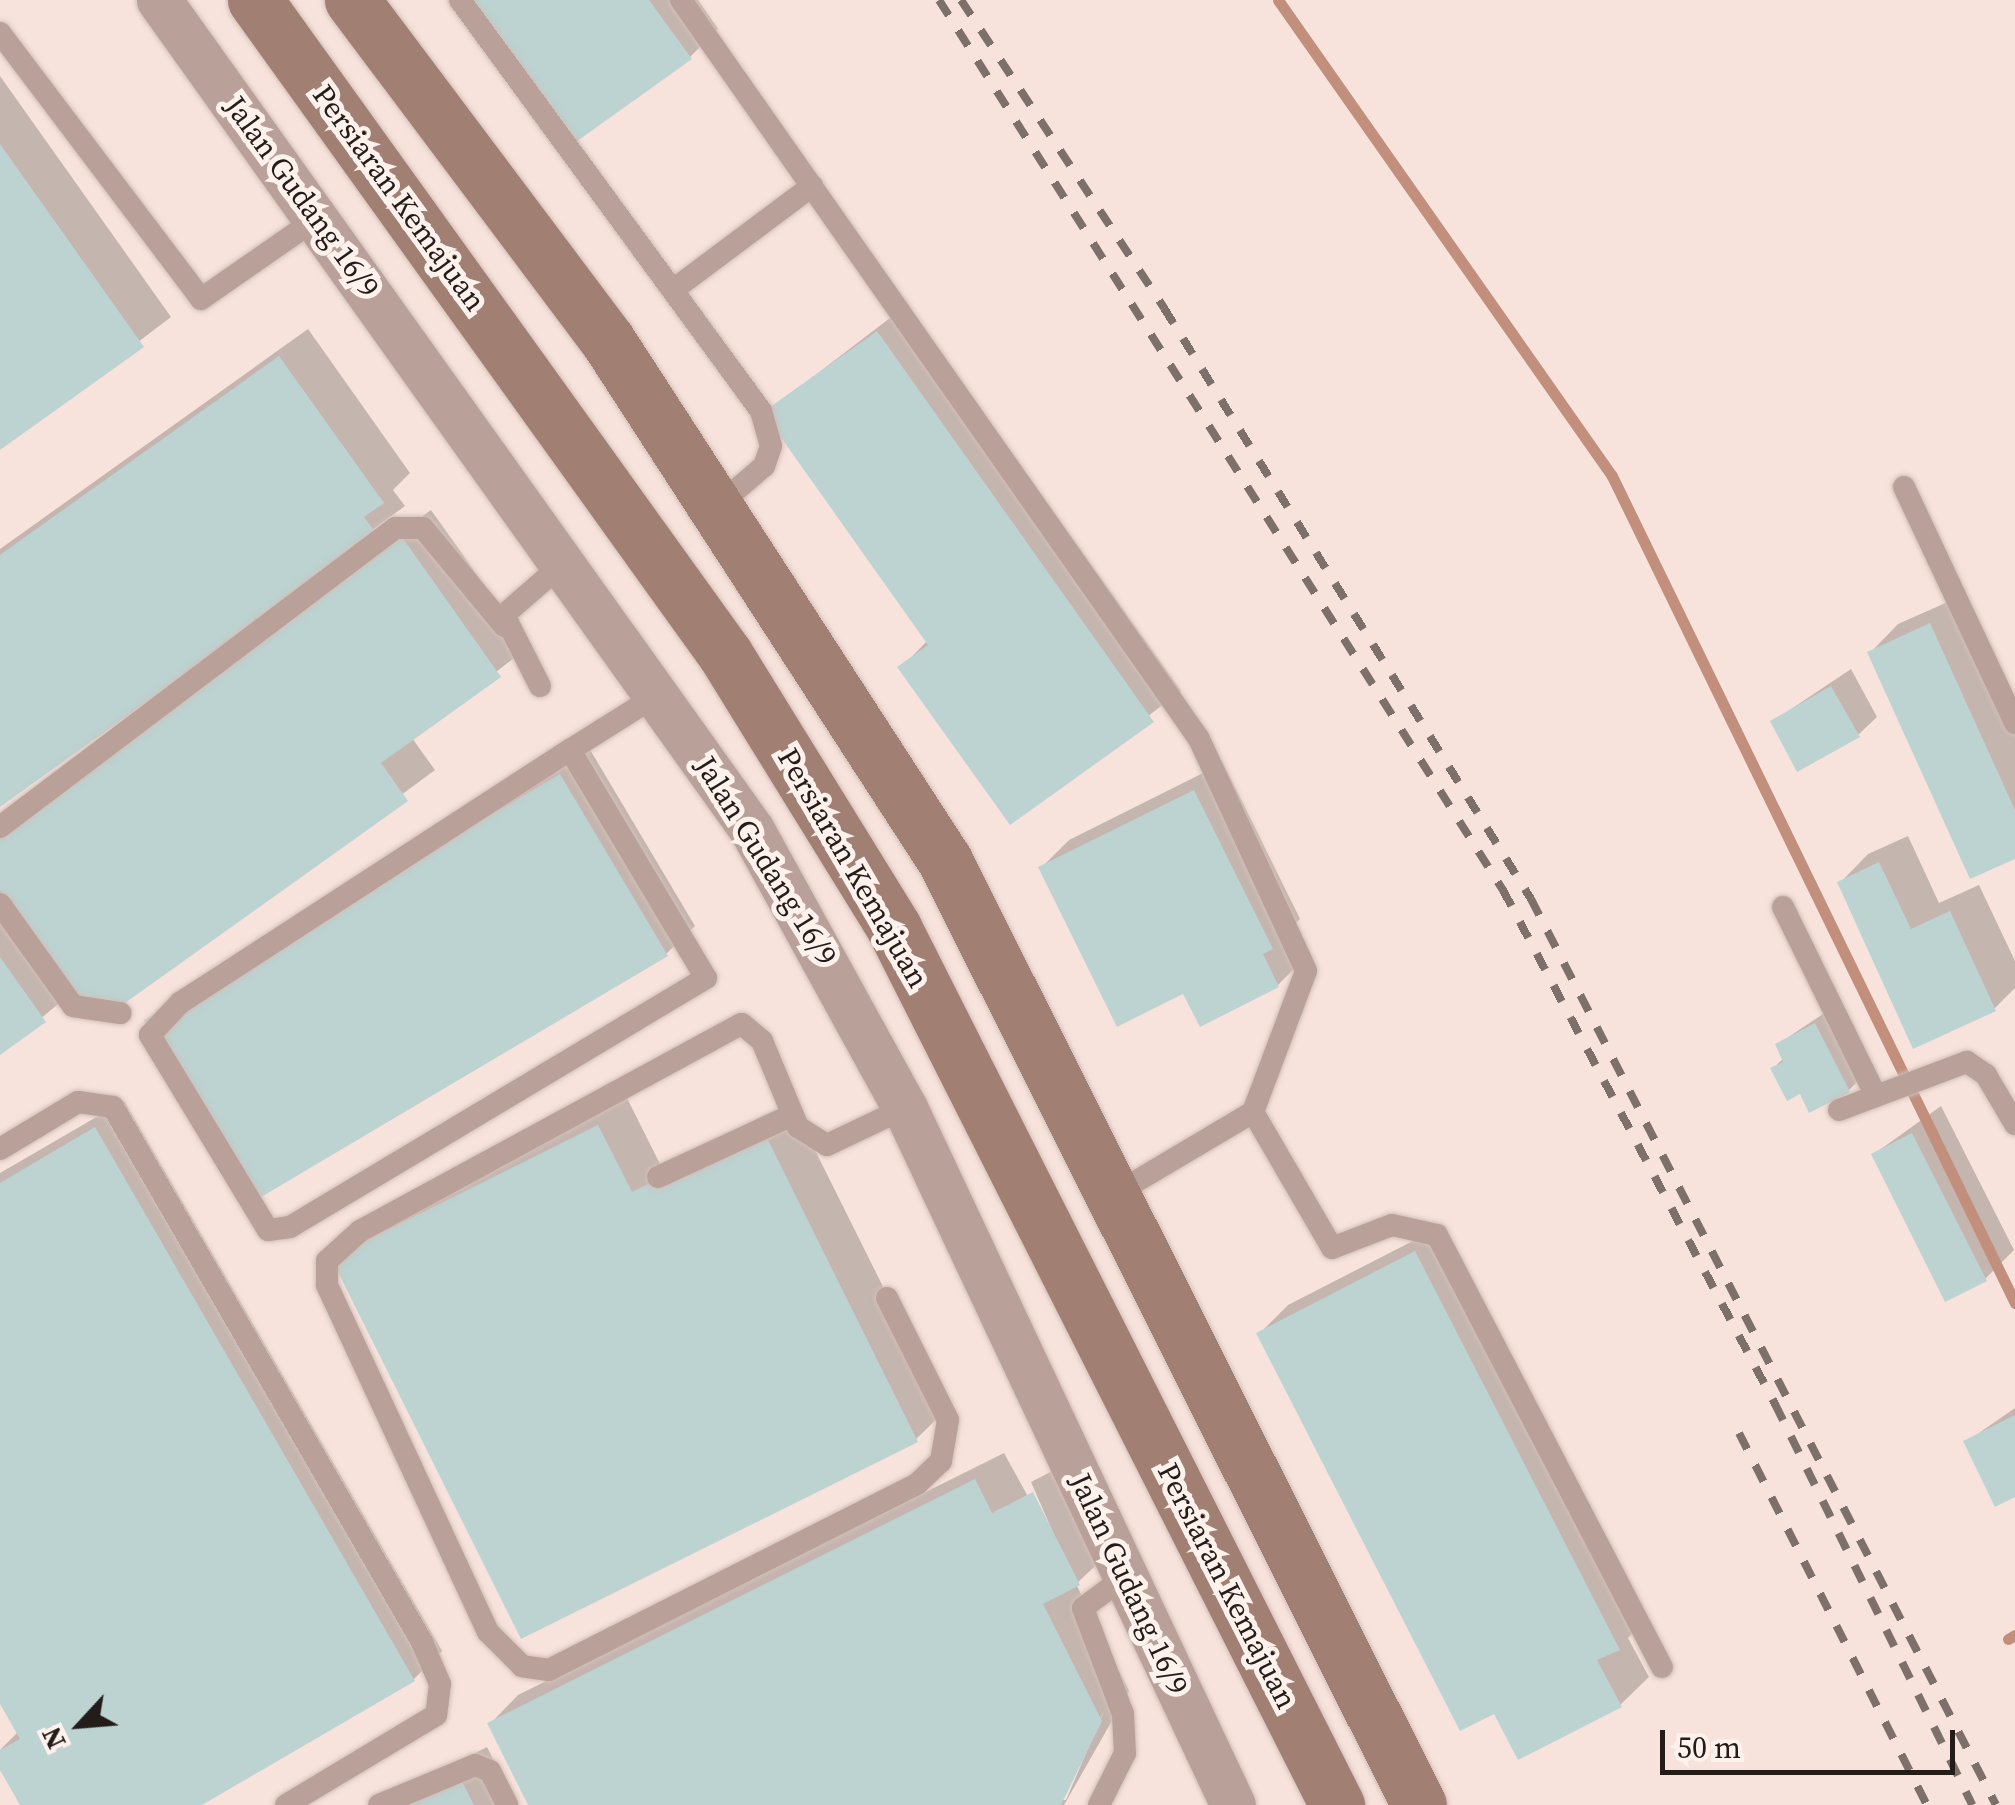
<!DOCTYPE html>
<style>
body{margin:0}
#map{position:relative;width:2015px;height:1805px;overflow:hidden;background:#f7e3db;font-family:"Source Serif 4",serif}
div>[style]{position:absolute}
.shadow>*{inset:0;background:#0003}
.stream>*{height:11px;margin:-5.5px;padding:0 5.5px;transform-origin:5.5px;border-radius:5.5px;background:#c28f7c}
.building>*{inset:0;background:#bcd3d1}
.roads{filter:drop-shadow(0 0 2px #d1bfb8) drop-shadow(0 0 2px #d1bfb8)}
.service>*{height:22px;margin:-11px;padding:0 11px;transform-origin:11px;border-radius:11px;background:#b9a199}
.minor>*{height:45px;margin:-22.5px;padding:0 22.5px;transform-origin:22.5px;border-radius:22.5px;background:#b9a199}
.secondary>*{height:55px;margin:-27.5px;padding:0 27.5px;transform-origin:27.5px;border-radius:27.5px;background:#a17f73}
.rail>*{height:8px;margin-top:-4px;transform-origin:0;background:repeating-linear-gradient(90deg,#7d706b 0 18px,transparent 0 36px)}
span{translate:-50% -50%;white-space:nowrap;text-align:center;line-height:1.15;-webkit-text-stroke:10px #fff2ed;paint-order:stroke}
.street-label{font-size:30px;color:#231c19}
.north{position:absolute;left:30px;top:1675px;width:100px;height:100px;-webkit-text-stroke:8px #fff2ed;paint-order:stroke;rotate:244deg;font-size:28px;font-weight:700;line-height:40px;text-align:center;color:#231c19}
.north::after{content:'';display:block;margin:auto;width:35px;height:45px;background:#231c19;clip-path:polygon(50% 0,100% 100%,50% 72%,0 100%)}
.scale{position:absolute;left:1660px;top:1730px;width:295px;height:45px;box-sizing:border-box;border:5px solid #231c19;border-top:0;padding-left:12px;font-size:30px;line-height:35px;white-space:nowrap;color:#231c19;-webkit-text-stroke:8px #fff2ed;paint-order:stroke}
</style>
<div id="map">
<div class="shadow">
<div style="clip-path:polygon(473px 0,698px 0,718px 29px,690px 57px)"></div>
<div style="clip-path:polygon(0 76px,171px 317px,0 447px)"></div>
<div style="clip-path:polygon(907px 305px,1181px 691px,1010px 821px,901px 668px,928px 640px,767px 412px)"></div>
<div style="clip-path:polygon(308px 329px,410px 473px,393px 490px,405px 506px,0 804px,0 549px)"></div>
<div style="clip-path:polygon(431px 510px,528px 647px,412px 738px,435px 770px,117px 1005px,74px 991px,0 1052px,0 818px)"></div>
<div style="clip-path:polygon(1959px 597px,2015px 720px,2015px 856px,1870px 653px,1898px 624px)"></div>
<div style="clip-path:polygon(1851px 669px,1877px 717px,1858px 735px,1773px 721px)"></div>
<div style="clip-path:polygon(589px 748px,695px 926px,666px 954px,147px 1021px,175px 992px)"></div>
<div style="clip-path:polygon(1223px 763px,1300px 919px,1292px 927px,1306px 957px,1278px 985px,1041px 868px,1069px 840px)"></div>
<div style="clip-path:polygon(1908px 836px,1939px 903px,1979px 885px,2015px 961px,2015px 988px,1994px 1009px,1840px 883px,1868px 854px)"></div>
<div style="clip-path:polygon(1835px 1006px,1868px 1071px,1849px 1090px,1773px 1068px,1784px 1058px,1778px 1044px)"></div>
<div style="clip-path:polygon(627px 1098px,661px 1166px,791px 1102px,945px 1411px,916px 1439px,334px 1258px,363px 1230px)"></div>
<div style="clip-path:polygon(124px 1101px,442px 1651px,414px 1679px,197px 1805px,23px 1805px,0 1765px,0 1750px,19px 1731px,0 1699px,0 1173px)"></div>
<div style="clip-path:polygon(1941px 1106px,2014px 1250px,1985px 1279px,1874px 1154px)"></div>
<div style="clip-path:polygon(1444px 1225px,1647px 1619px,1628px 1638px,1649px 1677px,1620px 1705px,1495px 1710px,1259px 1334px,1288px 1305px)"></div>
<div style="clip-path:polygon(2015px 1408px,2015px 1494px,1966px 1442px)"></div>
<div style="clip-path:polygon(evenodd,1004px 1453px,1072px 1576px,1031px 1482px,1062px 1466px,1107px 1555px,1076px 1584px,1129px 1691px,1064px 1805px,531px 1805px,490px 1724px,518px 1695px,1004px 1453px,1105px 1709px,1066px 1800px,1060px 1800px,1105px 1709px)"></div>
<div style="clip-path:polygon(487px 1747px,516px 1805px,372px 1805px)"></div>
</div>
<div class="stream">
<div style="left:1278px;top:0;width:581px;rotate:54.94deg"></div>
<div style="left:1612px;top:476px;width:920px;rotate:64.02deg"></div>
<div style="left:2008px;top:1639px;width:8px;rotate:-30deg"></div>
</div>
<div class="building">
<div style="clip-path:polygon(470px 0,649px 0,692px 59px,573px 144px)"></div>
<div style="clip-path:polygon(0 144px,144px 347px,0 450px)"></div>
<div style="clip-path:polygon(877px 331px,1154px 722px,1010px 825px,897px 667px,928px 645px,763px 412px)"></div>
<div style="clip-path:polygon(279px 356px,384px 503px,364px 517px,378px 536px,0 807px,0 555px)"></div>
<div style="clip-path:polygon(402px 537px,501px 677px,381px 763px,408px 801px,118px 1008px,75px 996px,0 890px,0 823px)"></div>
<div style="clip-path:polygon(1930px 623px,2015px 810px,2015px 859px,1970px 879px,1867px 652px)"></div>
<div style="clip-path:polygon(1831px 686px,1860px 737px,1797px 772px,1770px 721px)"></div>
<div style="clip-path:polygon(560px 774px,668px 956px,251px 1203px,144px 1020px)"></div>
<div style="clip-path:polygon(1194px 790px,1273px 949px,1263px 954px,1279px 987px,1200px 1027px,1183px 994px,1117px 1027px,1038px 867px)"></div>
<div style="clip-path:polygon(1879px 862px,1911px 929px,1950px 911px,1996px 1011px,1913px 1049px,1837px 882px)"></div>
<div style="clip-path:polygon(0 957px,46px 1022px,0 1055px)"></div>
<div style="clip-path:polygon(1815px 1023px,1850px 1092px,1809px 1113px,1800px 1094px,1787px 1101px,1770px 1068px,1783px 1062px,1775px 1044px)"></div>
<div style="clip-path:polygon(598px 1125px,632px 1192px,762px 1128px,918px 1442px,521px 1639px,331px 1258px)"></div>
<div style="clip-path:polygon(95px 1127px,415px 1681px,202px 1805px,20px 1805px,0 1770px,0 1750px,20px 1739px,0 1704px,0 1183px)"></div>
<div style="clip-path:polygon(1912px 1133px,1987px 1281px,1945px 1302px,1871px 1154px)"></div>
<div style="clip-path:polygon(1415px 1251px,1620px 1650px,1597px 1660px,1622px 1707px,1518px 1760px,1494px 1714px,1460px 1731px,1256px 1333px)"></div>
<div style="clip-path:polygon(2015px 1415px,2015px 1497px,1995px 1507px,1963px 1441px)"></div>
<div style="clip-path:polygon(975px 1479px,992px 1513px,1033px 1492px,1080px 1585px,1043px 1604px,1102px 1721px,1061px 1805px,528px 1805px,487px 1723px)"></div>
<div style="clip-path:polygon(458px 1774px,474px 1805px,396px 1805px)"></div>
</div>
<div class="roads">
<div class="service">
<div style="left:460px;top:0;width:509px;rotate:53.78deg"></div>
<div style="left:761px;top:411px;width:36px;rotate:74deg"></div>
<div style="left:771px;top:446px;width:21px;rotate:109deg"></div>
<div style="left:764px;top:466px;width:65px;rotate:139.4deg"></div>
<div style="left:681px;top:0;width:902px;rotate:54.97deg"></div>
<div style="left:1199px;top:739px;width:255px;rotate:65.2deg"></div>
<div style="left:1306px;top:971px;width:151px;rotate:110.6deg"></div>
<div style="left:1253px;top:1112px;width:157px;rotate:149.3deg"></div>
<div style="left:0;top:33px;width:333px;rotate:52.9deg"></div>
<div style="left:201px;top:299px;width:144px;rotate:-34.8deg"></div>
<div style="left:673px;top:290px;width:174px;rotate:-36.8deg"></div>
<div style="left:1904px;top:487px;width:261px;rotate:64.8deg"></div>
<div style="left:540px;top:686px;width:80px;rotate:-116.9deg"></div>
<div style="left:504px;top:615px;width:82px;rotate:-41.1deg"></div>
<div style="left:570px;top:750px;width:265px;rotate:59.2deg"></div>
<div style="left:706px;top:978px;width:485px;rotate:149.1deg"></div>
<div style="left:290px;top:1227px;width:22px;rotate:172deg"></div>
<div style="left:268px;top:1230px;width:228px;rotate:-121.2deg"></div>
<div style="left:150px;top:1035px;width:44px;rotate:-46.8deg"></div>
<div style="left:180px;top:1003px;width:465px;rotate:-33deg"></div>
<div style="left:570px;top:750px;width:105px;rotate:-32.2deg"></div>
<div style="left:0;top:827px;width:496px;rotate:-37.1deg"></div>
<div style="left:396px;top:528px;width:27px"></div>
<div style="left:423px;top:528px;width:127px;rotate:50.4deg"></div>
<div style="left:0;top:904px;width:125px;rotate:54.4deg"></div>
<div style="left:73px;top:1006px;width:48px;rotate:8.5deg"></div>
<div style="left:1783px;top:907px;width:208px;rotate:63.8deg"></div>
<div style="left:1839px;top:1110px;width:137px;rotate:-20.6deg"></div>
<div style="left:1967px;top:1062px;width:23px;rotate:34deg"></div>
<div style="left:1986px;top:1075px;width:57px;rotate:59.4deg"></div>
<div style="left:1253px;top:1112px;width:157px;rotate:59.8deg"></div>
<div style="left:1332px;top:1248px;width:64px;rotate:-21deg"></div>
<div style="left:1392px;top:1225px;width:46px;rotate:12.5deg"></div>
<div style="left:1437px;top:1235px;width:487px;rotate:62.5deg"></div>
<div style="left:0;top:1149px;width:91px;rotate:-31.1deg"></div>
<div style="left:78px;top:1102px;width:35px;rotate:8deg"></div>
<div style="left:113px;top:1107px;width:618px;rotate:59.99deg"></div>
<div style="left:422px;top:1642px;width:46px;rotate:66.8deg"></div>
<div style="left:440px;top:1684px;width:31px;rotate:97deg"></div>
<div style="left:436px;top:1715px;width:175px;rotate:149deg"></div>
<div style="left:658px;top:1177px;width:148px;rotate:-24.8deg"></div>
<div style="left:887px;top:1298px;width:136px;rotate:63.4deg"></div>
<div style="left:948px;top:1420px;width:42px;rotate:99.7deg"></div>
<div style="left:941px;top:1461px;width:33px;rotate:136deg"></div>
<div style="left:917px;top:1484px;width:412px;rotate:153.2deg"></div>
<div style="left:549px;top:1670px;width:27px;rotate:-172deg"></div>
<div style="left:522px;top:1666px;width:48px;rotate:-135deg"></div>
<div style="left:488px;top:1632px;width:383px;rotate:-114.9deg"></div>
<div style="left:327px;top:1285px;width:24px;rotate:-90deg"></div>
<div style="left:327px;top:1261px;width:45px;rotate:-42.3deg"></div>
<div style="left:360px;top:1231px;width:434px;rotate:-28.5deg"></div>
<div style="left:742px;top:1024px;width:26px;rotate:40deg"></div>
<div style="left:762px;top:1041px;width:93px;rotate:67.3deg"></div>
<div style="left:798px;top:1127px;width:34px;rotate:32deg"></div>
<div style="left:827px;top:1145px;width:86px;rotate:-25.4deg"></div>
<div style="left:379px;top:1805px;width:104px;rotate:-22.6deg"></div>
<div style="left:475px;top:1765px;width:16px;rotate:22deg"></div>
<div style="left:490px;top:1771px;width:38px;rotate:63deg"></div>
<div style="left:1099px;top:1805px;width:58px;rotate:-63.4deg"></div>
<div style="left:1125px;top:1753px;width:39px;rotate:-93deg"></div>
<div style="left:1123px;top:1714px;width:113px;rotate:-110.7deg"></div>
<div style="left:1083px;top:1608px;width:54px;rotate:-36.7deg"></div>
</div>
<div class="minor">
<div style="left:159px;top:0;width:1020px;rotate:54.46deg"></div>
<div style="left:752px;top:830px;width:317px;rotate:61.2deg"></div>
<div style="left:905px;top:1108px;width:770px;rotate:64.8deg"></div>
</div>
<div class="secondary">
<div style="left:255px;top:0;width:805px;rotate:54.3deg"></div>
<div style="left:725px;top:654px;width:322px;rotate:58.3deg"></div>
<div style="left:894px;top:928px;width:983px;rotate:63.2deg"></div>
<div style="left:352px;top:0;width:426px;rotate:53.1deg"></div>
<div style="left:608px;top:341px;width:620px;rotate:57.05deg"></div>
<div style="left:945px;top:861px;width:1056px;rotate:63.34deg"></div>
</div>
</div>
<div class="rail">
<div style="left:939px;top:0;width:1054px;rotate:57.64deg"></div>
<div style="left:1503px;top:890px;width:582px;rotate:62.11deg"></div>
<div style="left:1775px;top:1404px;width:447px;rotate:63.8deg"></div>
<div style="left:961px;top:0;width:369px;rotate:56.6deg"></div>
<div style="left:1164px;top:308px;width:696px;rotate:58.16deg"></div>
<div style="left:1531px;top:899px;width:1018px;rotate:62.83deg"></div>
<div style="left:1739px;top:1433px;width:417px;rotate:63.2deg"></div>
</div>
<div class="street-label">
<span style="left:302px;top:197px;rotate:54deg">Jalan Gudang 16/9</span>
<span style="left:399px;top:198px;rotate:54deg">Persiaran Kemajuan</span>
<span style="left:766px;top:861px;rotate:58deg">Jalan Gudang 16/9</span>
<span style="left:853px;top:868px;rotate:60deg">Persiaran Kemajuan</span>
<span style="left:1129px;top:1584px;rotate:65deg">Jalan Gudang 16/9</span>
<span style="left:1227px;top:1586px;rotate:63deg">Persiaran Kemajuan</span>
</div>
<div class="north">N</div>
<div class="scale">50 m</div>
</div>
